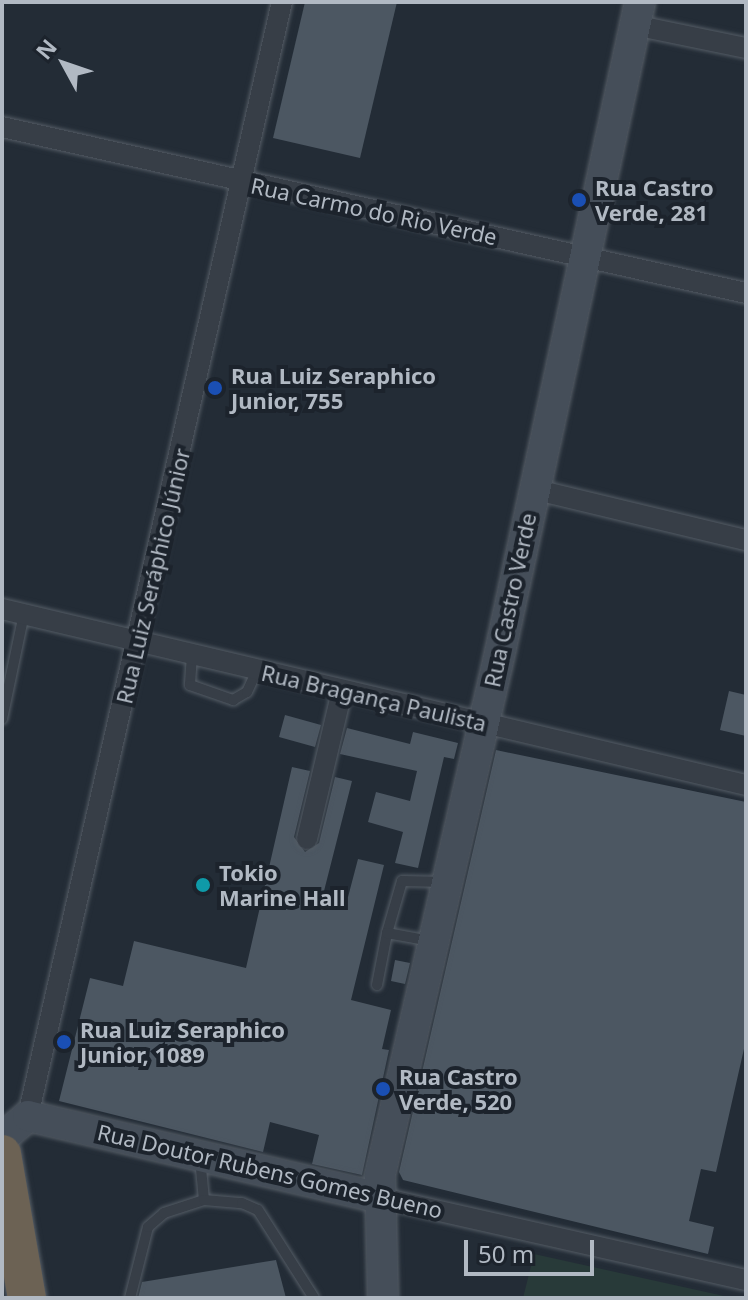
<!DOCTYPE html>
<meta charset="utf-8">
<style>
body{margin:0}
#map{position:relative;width:748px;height:1300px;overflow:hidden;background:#232c36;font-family:"Noto Sans",sans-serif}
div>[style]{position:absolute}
.green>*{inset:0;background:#283a39}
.building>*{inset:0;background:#4c5762}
.roads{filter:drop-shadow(0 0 2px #545c65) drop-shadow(0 0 2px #545c65)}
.lane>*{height:10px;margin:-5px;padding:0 5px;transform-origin:5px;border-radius:5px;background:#373e47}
.street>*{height:20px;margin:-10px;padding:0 10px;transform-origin:10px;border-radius:10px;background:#373e47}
.secondary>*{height:30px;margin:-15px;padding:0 15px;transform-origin:15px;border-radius:15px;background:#454e59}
.highway>*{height:38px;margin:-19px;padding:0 19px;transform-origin:19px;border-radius:19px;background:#6c6254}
.dots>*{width:22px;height:22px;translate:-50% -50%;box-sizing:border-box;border:4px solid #1c232c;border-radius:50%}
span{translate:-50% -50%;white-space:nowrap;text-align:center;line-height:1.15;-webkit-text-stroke:8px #1c232c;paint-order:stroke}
.poi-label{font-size:22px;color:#b1b9c3;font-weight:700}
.left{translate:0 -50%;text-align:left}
.street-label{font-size:22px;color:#b1b9c3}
.frame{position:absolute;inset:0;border:4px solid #b1b9c3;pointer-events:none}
.north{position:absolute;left:24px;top:24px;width:80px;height:80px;-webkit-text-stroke:6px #1c232c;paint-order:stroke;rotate:310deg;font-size:22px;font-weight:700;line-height:32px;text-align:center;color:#b1b9c3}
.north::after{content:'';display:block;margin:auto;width:28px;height:36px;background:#b1b9c3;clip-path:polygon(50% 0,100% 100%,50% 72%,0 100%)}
.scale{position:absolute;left:464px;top:1240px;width:130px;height:36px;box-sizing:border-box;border:4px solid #b1b9c3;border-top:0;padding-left:10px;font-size:24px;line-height:28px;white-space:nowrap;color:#b1b9c3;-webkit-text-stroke:6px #1c232c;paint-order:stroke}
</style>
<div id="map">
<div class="green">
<div style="clip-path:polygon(534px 1254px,724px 1296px,723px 1298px,523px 1298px)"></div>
</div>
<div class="building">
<div style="clip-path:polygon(305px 2px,397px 2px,360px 158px,273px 138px)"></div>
<div style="clip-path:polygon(729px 691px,746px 695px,746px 736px,720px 730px)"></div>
<div style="clip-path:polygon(285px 715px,321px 725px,315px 747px,279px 737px)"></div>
<div style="clip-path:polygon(347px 728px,410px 744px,413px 732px,458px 743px,454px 759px,444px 757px,418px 868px,395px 863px,403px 832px,368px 822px,376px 792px,410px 801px,417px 771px,340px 754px)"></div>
<div style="clip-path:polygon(496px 750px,746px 802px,746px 1040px,716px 1172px,701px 1169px,689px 1221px,714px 1227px,708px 1254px,403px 1180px,399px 1172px)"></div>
<div style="clip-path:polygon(292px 767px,310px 771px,294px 837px,305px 852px,319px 843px,335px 777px,352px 781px,324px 891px,348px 897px,358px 859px,384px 865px,351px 1000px,391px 1010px,382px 1049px,389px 1050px,362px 1175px,312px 1164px,319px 1135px,270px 1122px,263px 1152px,59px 1101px,90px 978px,123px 986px,134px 941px,246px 968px)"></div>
<div style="clip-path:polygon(395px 960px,410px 963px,405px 984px,391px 981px)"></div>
<div style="clip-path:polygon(276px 1260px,286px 1298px,138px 1298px,142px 1282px)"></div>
</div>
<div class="roads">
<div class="lane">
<div style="left:192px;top:655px;width:30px;rotate:94deg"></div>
<div style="left:190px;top:685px;width:46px;rotate:19.2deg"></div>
<div style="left:233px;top:700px;width:16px;rotate:-30deg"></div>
<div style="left:247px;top:692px;width:23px;rotate:-65deg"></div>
<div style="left:2px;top:719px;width:107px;rotate:-78.2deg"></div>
<div style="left:387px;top:933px;width:54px;rotate:-73.9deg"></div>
<div style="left:402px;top:881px;width:44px;rotate:1.3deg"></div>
<div style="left:377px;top:985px;width:53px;rotate:-79.1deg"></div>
<div style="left:387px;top:933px;width:45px;rotate:10.3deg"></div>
<div style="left:200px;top:1158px;width:42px;rotate:84.6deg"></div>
<div style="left:130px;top:1298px;width:73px;rotate:-75.8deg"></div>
<div style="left:148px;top:1227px;width:21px;rotate:-41deg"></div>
<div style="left:164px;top:1213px;width:42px;rotate:-18deg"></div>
<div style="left:204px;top:1200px;width:38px;rotate:5deg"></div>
<div style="left:242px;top:1203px;width:17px;rotate:24deg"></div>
<div style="left:258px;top:1210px;width:104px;rotate:57.5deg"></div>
</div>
<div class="street">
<div style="left:634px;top:25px;width:114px;rotate:11.6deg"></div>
<div style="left:2px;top:127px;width:762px;rotate:12.58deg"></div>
<div style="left:533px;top:489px;width:219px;rotate:13.5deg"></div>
<div style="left:2px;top:609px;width:765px;rotate:13.31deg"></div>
<div style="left:307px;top:839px;width:152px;rotate:-76.7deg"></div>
<div style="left:28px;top:1116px;width:1143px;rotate:-77.16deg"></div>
<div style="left:377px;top:1197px;width:378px;rotate:12.7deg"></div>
</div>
<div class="secondary">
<div style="left:2px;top:1138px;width:34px;rotate:-40deg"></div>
<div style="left:28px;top:1116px;width:358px;rotate:13.1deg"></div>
<div style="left:383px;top:1298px;width:123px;rotate:-91.4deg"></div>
<div style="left:380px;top:1175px;width:531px;rotate:-77.06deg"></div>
<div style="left:499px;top:657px;width:670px;rotate:-77.85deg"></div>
</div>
<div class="highway">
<div style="left:2px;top:1154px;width:146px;rotate:80.2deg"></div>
</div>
</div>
<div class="dots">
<div style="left:579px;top:200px;background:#1a4fb4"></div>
<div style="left:215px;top:388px;background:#1a4fb4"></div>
<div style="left:203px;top:885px;background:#0f9aa8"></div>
<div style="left:64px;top:1042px;background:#1a4fb4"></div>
<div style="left:383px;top:1089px;background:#1a4fb4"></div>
</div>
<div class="poi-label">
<span class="left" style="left:595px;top:200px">Rua Castro<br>Verde, 281</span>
<span class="left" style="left:231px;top:388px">Rua Luiz Seraphico<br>Junior, 755</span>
<span class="left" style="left:219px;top:885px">Tokio<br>Marine Hall</span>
<span class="left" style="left:80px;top:1042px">Rua Luiz Seraphico<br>Junior, 1089</span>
<span class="left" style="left:399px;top:1089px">Rua Castro<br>Verde, 520</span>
</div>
<div class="street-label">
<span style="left:374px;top:211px;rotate:12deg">Rua Carmo do Rio Verde</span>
<span style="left:153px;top:576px;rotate:-77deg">Rua Luiz Seráphico Júnior</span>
<span style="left:510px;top:600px;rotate:-78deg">Rua Castro Verde</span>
<span style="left:374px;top:698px;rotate:13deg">Rua Bragança Paulista</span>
<span style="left:270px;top:1171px;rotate:13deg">Rua Doutor Rubens Gomes Bueno</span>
</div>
<div class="frame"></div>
<div class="north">N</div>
<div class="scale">50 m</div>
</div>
